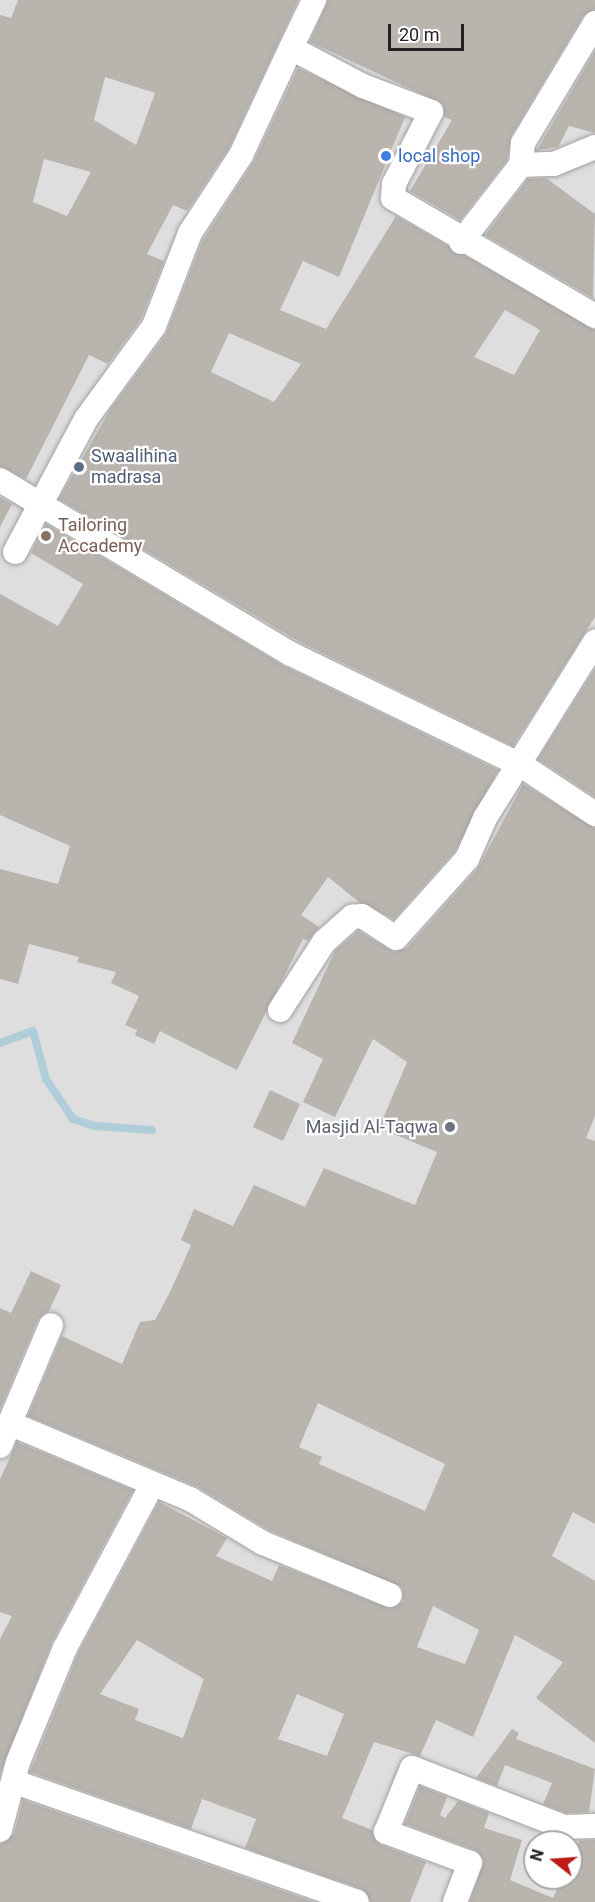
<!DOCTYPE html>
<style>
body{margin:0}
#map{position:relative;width:595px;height:1902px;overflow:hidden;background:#f0eee9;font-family:Roboto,sans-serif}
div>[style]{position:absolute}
.residential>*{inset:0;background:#dfdede}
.stream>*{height:8px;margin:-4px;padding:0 4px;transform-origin:4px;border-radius:4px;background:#afced9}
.building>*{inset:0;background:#bab4af}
.roads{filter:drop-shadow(0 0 2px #a2a2a2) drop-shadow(0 0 2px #a2a2a2)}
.street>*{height:24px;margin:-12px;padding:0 12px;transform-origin:12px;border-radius:12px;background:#fff}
.dots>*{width:16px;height:16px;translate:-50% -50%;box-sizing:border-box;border:3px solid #fff;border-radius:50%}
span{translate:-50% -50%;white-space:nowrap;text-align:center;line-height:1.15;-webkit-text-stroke:4.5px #fff;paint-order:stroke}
.shop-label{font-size:18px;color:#366cbe}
.left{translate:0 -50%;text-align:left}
.service-label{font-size:18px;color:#4e5e75}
.education-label{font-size:18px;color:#785e54}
.worship-label{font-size:18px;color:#5b616d}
.right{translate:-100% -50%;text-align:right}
.north{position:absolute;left:523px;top:1830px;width:60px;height:60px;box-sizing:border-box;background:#fff;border:2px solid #a6a6a6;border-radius:50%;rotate:287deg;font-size:16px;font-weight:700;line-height:24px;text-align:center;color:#212121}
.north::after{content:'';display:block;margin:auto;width:21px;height:27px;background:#bc1b17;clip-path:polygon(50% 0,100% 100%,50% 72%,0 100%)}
.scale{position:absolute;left:388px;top:24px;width:76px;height:27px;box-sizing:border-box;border:3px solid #212121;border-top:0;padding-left:8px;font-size:18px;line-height:21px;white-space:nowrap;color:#212121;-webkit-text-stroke:4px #fff;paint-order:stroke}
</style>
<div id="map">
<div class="residential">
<div style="clip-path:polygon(evenodd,0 0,595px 0,595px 1902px,0 1902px,0 0,535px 1842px,571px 1842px,571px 1878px,535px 1878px,535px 1842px)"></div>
</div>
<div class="stream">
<div style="left:0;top:1043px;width:35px;rotate:-20deg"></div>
<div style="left:33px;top:1031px;width:50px;rotate:74.8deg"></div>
<div style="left:46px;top:1079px;width:48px;rotate:56deg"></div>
<div style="left:73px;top:1119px;width:23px;rotate:18deg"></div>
<div style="left:95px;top:1126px;width:57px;rotate:4deg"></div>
</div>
<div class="building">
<div style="clip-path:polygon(evenodd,18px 0,298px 0,229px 148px,187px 211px,173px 205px,147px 254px,164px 261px,141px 319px,108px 364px,89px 355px,26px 479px,0 466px,0 15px,11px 18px,18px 0,105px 77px,155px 93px,136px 145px,94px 120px,105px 77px,18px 0,44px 159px,91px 172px,67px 216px,33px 202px,44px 159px)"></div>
<div style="clip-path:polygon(328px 0,595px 0,595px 9px,583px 16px,511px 136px,507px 160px,460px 220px,410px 191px,452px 120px,444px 117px,443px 104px,310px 42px)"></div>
<div style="clip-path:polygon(595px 51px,595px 133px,569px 126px,558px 147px,537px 150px)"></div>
<div style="clip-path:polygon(evenodd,298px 68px,405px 117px,339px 277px,303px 261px,280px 310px,326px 329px,396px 216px,595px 330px,595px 617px,513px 746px,298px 641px,59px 499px,110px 410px,166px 334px,203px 240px,254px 161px,298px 68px,505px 310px,540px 330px,514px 375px,474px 357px,505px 310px,298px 68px,229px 333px,301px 364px,274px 402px,211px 372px,229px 333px)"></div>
<div style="clip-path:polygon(546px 178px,595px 214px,593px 298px,485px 235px,528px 179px)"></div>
<div style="clip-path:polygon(0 497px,12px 504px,0 527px)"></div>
<div style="clip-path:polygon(46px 524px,284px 666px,498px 770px,455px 851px,394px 919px,359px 902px,328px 877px,301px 915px,319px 927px,308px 941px,303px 939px,237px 1070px,160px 1031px,154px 1044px,135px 1035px,137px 1030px,125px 1025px,139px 996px,111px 983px,116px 972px,77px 962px,79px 957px,29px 944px,18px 984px,0 979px,0 869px,58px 884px,70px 846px,0 815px,0 594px,58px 626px,83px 584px,31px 553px)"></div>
<div style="clip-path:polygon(595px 669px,595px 797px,538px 759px)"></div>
<div style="clip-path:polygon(evenodd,523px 784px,595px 828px,595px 1116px,586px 1138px,595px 1141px,595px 1524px,573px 1512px,552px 1556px,595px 1581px,595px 1743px,536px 1698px,563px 1662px,515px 1635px,473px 1737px,436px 1720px,420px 1756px,374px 1742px,342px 1818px,372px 1830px,381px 1845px,426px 1862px,410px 1902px,371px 1902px,362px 1889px,245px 1848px,256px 1819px,202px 1799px,191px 1829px,30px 1772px,78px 1654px,159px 1502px,227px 1538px,216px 1556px,272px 1581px,279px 1565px,391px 1609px,403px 1601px,402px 1587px,269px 1530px,196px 1486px,28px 1416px,62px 1336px,122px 1364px,140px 1322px,155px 1320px,170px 1292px,191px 1245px,181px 1240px,194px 1209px,233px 1226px,254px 1185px,305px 1207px,324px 1168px,415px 1205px,437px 1152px,379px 1128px,407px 1062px,373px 1039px,335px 1117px,303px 1102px,323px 1059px,292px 1043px,335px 951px,358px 931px,394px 952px,407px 948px,478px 868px,523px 784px,318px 1403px,445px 1464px,425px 1511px,319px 1464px,322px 1457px,299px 1447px,318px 1403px,523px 784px,433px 1606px,479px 1630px,465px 1664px,417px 1647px,433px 1606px,523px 784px,137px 1640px,204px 1679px,183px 1738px,135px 1720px,139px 1709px,100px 1694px,137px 1640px,523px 784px,297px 1694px,344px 1714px,327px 1756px,278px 1739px,297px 1694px)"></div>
<div style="clip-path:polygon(270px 1090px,300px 1104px,283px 1141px,253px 1127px)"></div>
<div style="clip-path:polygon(31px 1271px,61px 1285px,49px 1311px,38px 1319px,0 1409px,0 1308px,11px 1313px)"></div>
<div style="clip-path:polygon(17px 1442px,133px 1490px,52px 1642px,0 1774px,0 1639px,12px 1616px,0 1612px,0 1479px)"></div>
<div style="clip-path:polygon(512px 1729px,519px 1733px,516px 1739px,595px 1769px,589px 1812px,566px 1813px,543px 1804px,552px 1783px,505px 1765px,497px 1786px,476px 1778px)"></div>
<div style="clip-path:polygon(420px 1786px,447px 1797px,440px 1815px,445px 1818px,458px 1801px,489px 1813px,484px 1828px,522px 1840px,510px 1880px,553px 1898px,562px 1878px,571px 1878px,579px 1841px,595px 1840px,595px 1902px,470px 1902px,484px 1860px,475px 1850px,405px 1824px)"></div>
<div style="clip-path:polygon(23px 1800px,314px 1902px,0 1902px,0 1844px,14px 1834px)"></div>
</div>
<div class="roads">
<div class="street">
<div style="left:314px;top:0;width:53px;rotate:115.6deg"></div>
<div style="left:291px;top:48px;width:81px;rotate:27.8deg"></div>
<div style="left:363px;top:86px;width:73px;rotate:20.9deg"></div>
<div style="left:431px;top:112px;width:81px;rotate:117.2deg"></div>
<div style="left:394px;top:184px;width:14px;rotate:94deg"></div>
<div style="left:393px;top:198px;width:234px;rotate:30.3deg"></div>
<div style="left:521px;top:165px;width:22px;rotate:-85deg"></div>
<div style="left:523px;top:143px;width:140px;rotate:-59deg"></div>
<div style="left:461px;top:242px;width:98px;rotate:-52.1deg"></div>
<div style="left:521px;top:165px;width:33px;rotate:-2deg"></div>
<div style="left:554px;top:164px;width:44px;rotate:-22.5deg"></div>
<div style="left:0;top:480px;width:339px;rotate:30.9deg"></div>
<div style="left:291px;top:654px;width:255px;rotate:25.8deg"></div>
<div style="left:521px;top:765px;width:89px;rotate:33.5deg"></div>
<div style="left:15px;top:552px;width:151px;rotate:-61.9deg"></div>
<div style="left:86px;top:419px;width:115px;rotate:-53.8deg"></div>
<div style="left:154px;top:326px;width:100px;rotate:-68.8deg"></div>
<div style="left:190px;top:233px;width:93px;rotate:-56.8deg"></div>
<div style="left:241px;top:155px;width:118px;rotate:-65deg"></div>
<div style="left:280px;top:1010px;width:81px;rotate:-57.1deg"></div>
<div style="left:324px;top:942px;width:38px;rotate:-42deg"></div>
<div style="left:352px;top:917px;width:10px;rotate:-6deg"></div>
<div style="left:362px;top:916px;width:40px;rotate:32.9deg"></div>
<div style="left:396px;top:938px;width:106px;rotate:-48.1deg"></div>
<div style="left:467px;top:859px;width:45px;rotate:-66.3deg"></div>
<div style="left:485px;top:818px;width:208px;rotate:-58deg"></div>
<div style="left:9px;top:1423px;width:196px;rotate:22.8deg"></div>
<div style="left:190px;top:1499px;width:85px;rotate:31.1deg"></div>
<div style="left:263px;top:1543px;width:137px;rotate:22.3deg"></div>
<div style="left:0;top:1446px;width:131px;rotate:-67.1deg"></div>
<div style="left:15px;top:1782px;width:362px;rotate:19.3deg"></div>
<div style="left:0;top:1830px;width:70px;rotate:-75.2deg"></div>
<div style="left:18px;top:1762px;width:123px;rotate:-67.6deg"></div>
<div style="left:65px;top:1648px;width:185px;rotate:-61.9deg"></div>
<div style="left:455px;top:1902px;width:42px;rotate:-69deg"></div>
<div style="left:470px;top:1863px;width:90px;rotate:-159.7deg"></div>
<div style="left:386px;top:1832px;width:69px;rotate:-67.9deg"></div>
<div style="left:412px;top:1768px;width:163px;rotate:21.2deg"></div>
<div style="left:564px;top:1827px;width:31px;rotate:-2deg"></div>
</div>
</div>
<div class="dots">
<div style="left:386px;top:156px;background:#3f7fe0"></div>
<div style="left:79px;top:467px;background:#5c6f8a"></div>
<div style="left:46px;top:536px;background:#8d6e63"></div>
<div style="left:450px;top:1127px;background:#6b7280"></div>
</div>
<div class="shop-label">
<span class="left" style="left:398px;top:156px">local shop</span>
</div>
<div class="service-label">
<span class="left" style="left:91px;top:467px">Swaalihina<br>madrasa</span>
</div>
<div class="education-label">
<span class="left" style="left:58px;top:536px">Tailoring<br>Accademy</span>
</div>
<div class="worship-label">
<span class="right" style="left:438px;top:1127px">Masjid Al-Taqwa</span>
</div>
<div class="north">N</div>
<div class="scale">20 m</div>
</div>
